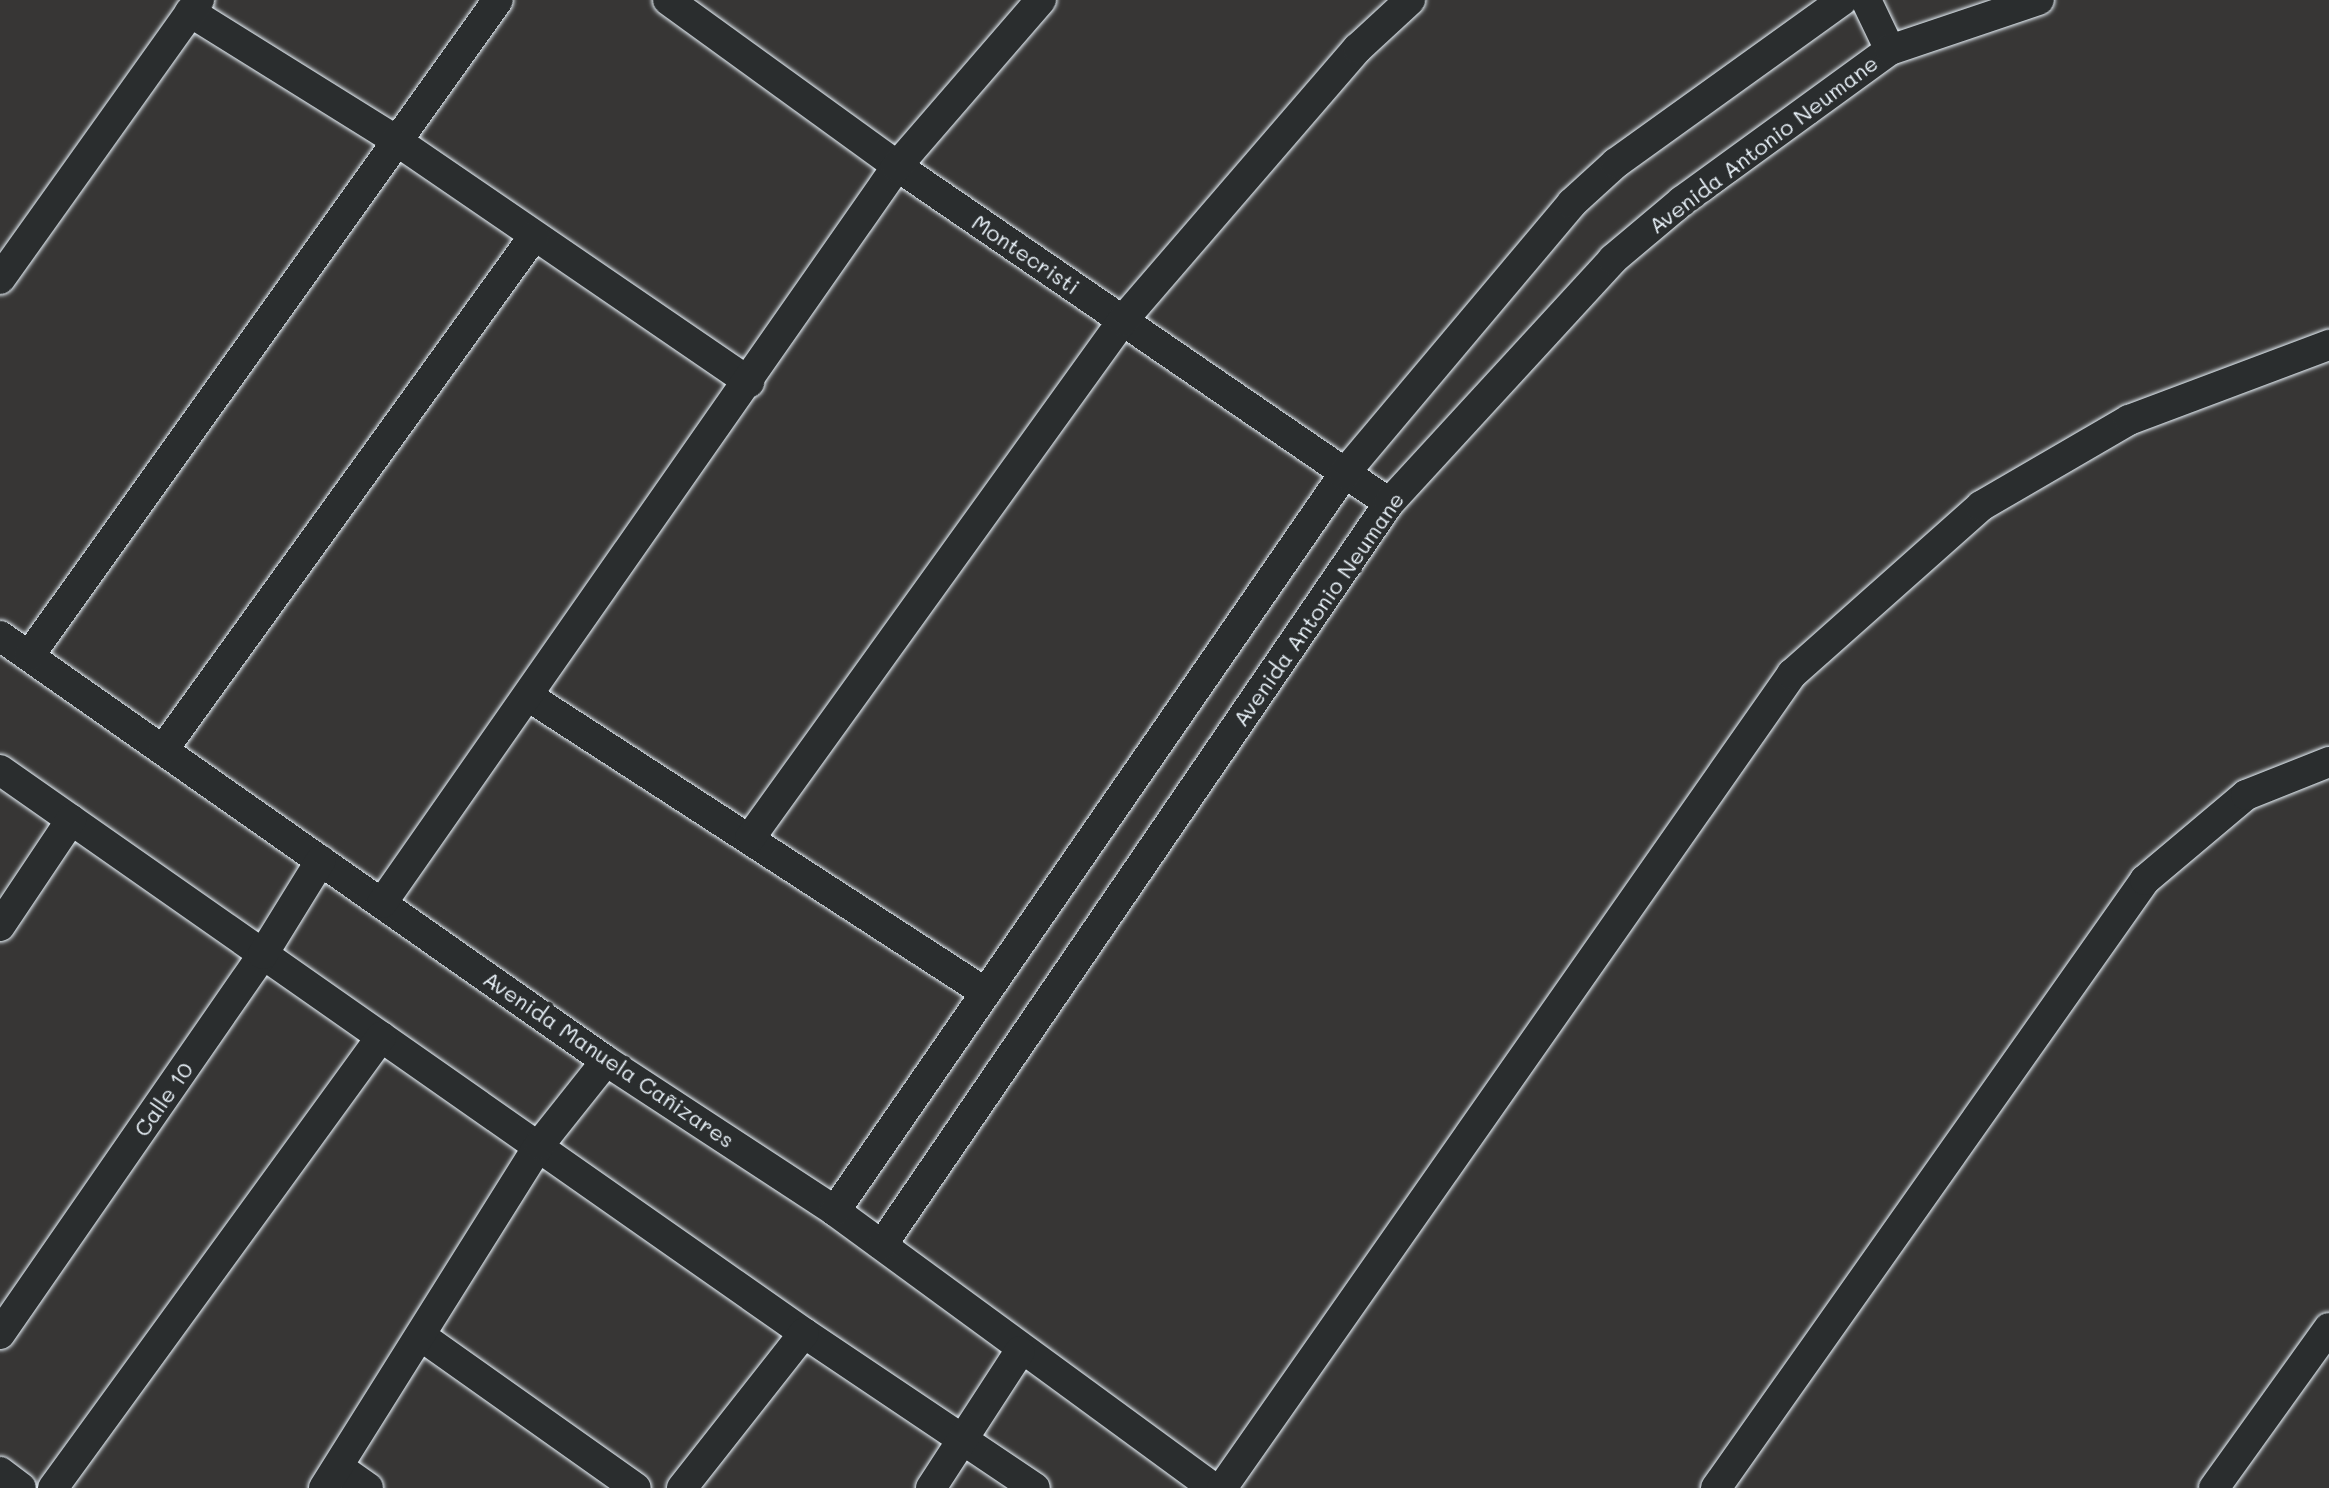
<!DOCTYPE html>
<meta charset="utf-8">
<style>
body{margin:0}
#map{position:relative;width:2329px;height:1488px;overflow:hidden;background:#373635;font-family:Mali,sans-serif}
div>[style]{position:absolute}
.roads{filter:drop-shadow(0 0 2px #e8f1f8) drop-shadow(0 0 2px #e8f1f8)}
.minor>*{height:30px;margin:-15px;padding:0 15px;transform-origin:15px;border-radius:15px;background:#2a2d2e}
span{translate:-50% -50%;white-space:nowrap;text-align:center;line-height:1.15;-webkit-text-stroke:8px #2a2d2e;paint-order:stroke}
.street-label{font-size:22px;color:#e8f1f8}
</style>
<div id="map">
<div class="roads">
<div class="minor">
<div style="left:668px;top:0;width:283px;rotate:35.9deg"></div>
<div style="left:897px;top:166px;width:596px;rotate:34.41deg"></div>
<div style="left:1866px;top:0;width:55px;rotate:64.4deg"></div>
<div style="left:190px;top:12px;width:244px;rotate:31.9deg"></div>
<div style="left:397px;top:141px;width:427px;rotate:34.4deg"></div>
<div style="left:0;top:279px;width:343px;rotate:-54.5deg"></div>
<div style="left:0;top:636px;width:740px;rotate:35.04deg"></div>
<div style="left:606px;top:1061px;width:274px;rotate:33.2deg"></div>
<div style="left:835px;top:1211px;width:469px;rotate:36.2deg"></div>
<div style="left:29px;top:656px;width:806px;rotate:-54.44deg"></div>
<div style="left:528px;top:696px;width:542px;rotate:32.96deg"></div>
<div style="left:163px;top:750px;width:634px;rotate:-54.18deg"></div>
<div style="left:0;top:770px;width:982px;rotate:35deg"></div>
<div style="left:804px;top:1333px;width:278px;rotate:33.9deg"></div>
<div style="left:750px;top:838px;width:638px;rotate:-54.24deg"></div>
<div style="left:1123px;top:320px;width:359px;rotate:-49.2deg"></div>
<div style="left:1358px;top:48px;width:71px;rotate:-42.7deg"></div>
<div style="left:382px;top:903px;width:899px;rotate:-55.05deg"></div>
<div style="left:897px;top:166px;width:220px;rotate:-49.1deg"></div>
<div style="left:0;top:926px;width:128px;rotate:-56.2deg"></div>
<div style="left:835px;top:1211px;width:896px;rotate:-55.37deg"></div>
<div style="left:1344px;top:474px;width:354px;rotate:-49.9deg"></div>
<div style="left:1572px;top:203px;width:59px;rotate:-42.3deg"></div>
<div style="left:1616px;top:163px;width:279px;rotate:-35.7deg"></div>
<div style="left:882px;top:1245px;width:899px;rotate:-55.66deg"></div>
<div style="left:1389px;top:503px;width:331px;rotate:-47.4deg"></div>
<div style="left:1613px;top:259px;width:90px;rotate:-40deg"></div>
<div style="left:1682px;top:201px;width:257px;rotate:-36deg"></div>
<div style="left:1890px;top:50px;width:157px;rotate:-18.6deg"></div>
<div style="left:0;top:1334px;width:462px;rotate:-55.3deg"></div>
<div style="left:263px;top:954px;width:110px;rotate:-58.3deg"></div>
<div style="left:421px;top:1336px;width:263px;rotate:35.3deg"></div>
<div style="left:341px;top:1469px;width:33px;rotate:35deg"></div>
<div style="left:0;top:1472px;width:26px;rotate:37deg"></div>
<div style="left:53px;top:1488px;width:558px;rotate:-53.97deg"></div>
<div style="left:324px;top:1488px;width:406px;rotate:-57.9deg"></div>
<div style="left:540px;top:1144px;width:106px;rotate:-51.5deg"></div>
<div style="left:682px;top:1488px;width:197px;rotate:-51.8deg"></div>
<div style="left:931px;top:1488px;width:163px;rotate:-57deg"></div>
<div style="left:1222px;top:1488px;width:994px;rotate:-55deg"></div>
<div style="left:1792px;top:674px;width:253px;rotate:-41.6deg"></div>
<div style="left:1981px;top:506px;width:171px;rotate:-30.2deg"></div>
<div style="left:2129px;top:420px;width:214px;rotate:-20.6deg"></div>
<div style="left:1716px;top:1488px;width:744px;rotate:-54.79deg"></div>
<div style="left:2145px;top:880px;width:132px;rotate:-40.1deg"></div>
<div style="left:2246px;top:795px;width:89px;rotate:-21.7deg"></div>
<div style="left:2214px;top:1488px;width:197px;rotate:-54.3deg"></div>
</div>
</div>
<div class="street-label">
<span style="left:1763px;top:144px;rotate:-37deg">Avenida Antonio Neumane</span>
<span style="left:1026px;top:254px;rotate:34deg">Montecristi</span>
<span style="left:1318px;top:609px;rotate:-55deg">Avenida Antonio Neumane</span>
<span style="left:609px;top:1059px;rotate:34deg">Avenida Manuela Cañizares</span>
<span style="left:163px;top:1099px;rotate:-55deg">Calle 10</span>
</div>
</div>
